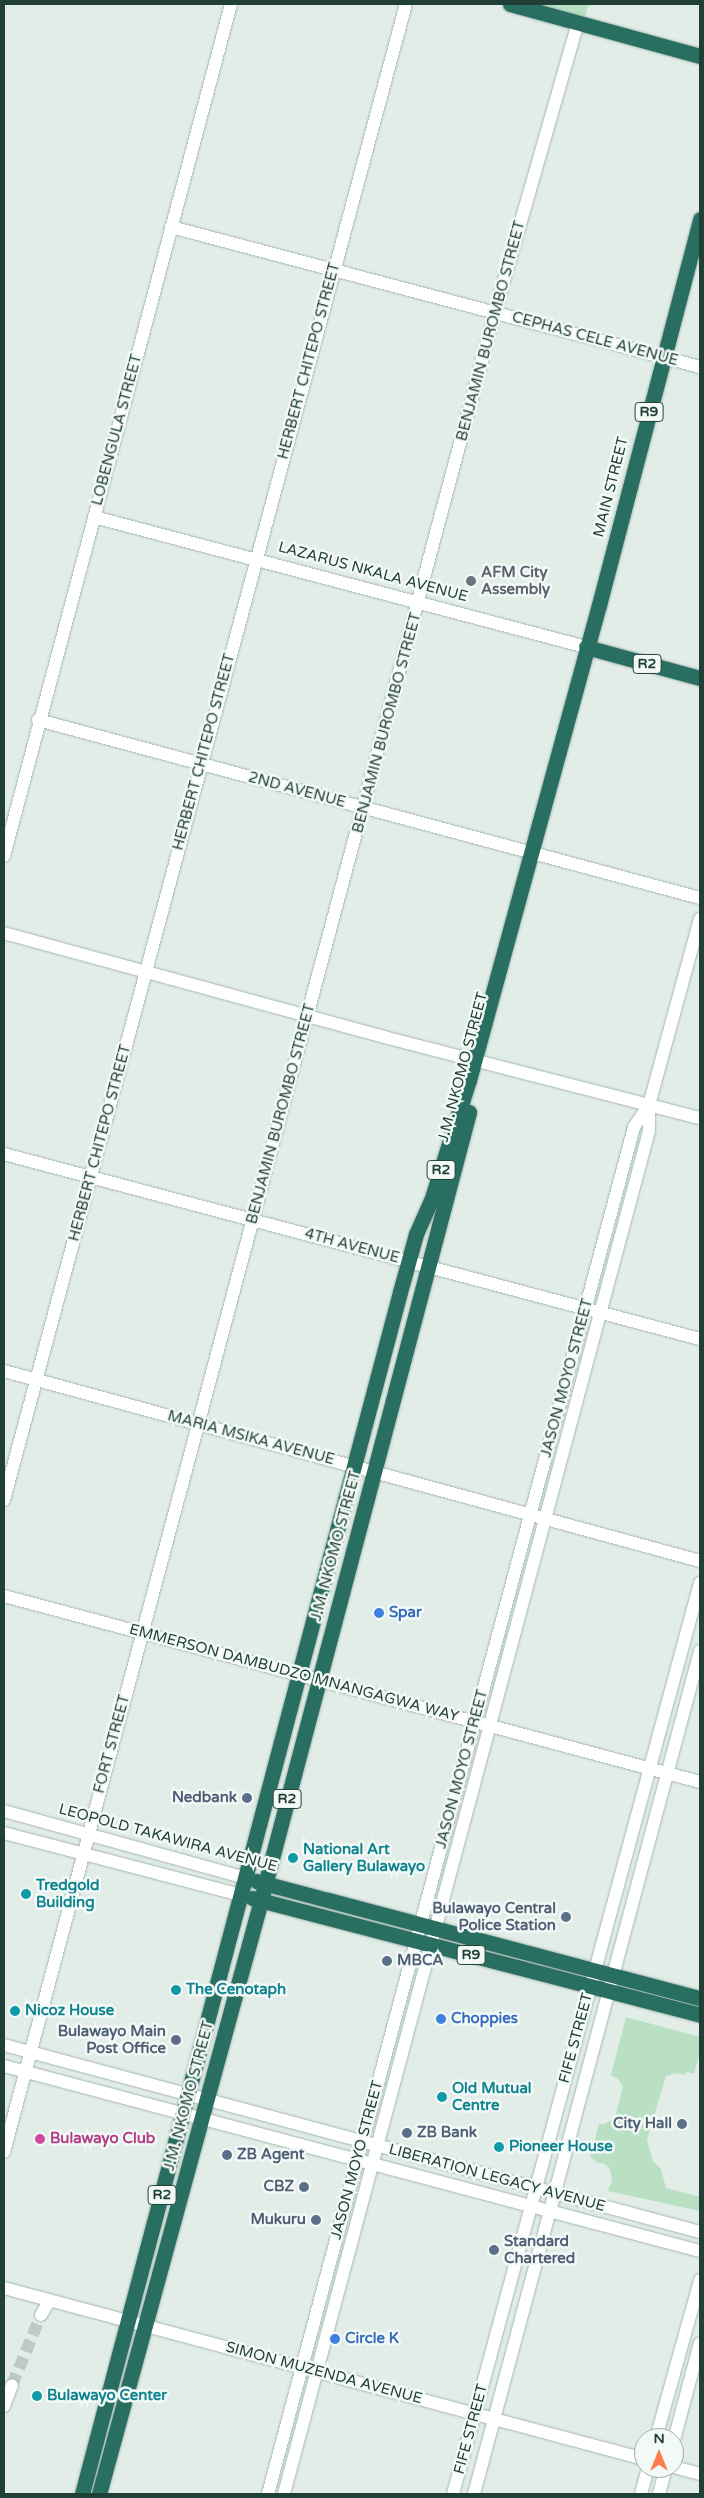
<!DOCTYPE html>
<style>
body{margin:0}
#map{position:relative;width:704px;height:2498px;overflow:hidden;background:#e2ede8;font-family:"Varela Round",sans-serif}
div>[style]{position:absolute}
.green>*{inset:0;background:#b9e0c3}
.minor-tunnel>*{height:12px;margin-top:-6px;transform-origin:0;background:repeating-linear-gradient(90deg,#bbcac5 0 12px,transparent 0 18px)}
.roads{filter:drop-shadow(0 0 1px #a4b6af) drop-shadow(0 0 1px #a4b6af)}
.minor>*{height:12px;margin:-6px;padding:0 6px;transform-origin:6px;border-radius:6px;background:#fff}
.highway>*{height:15px;margin:-7.5px;padding:0 7.5px;transform-origin:7.5px;border-radius:7.5px;background:#296f61}
.dots>*{width:14px;height:14px;translate:-50% -50%;box-sizing:border-box;border:2px solid #f3f9f6;border-radius:50%}
span{translate:-50% -50%;white-space:nowrap;text-align:center;line-height:1.15;-webkit-text-stroke:5px #f3f9f6;paint-order:stroke}
.shield-label span{padding:1px 4px;background:#f3f9f6;border:1px solid;border-radius:4px;-webkit-text-stroke-width:0}
.shield-label{font-size:14px;color:#204037;font-weight:700}
.street-label{font-size:15px;color:#204037}
.worship-label{font-size:15px;color:#5b616d;font-weight:700}
.left{translate:0 -50%;text-align:left}
.shop-label{font-size:15px;color:#366cbe;font-weight:700}
.service-label{font-size:15px;color:#4e5e75;font-weight:700}
.right{translate:-100% -50%;text-align:right}
.culture-label{font-size:15px;color:#0d838f;font-weight:700}
.hotel-label{font-size:15px;color:#b23c85;font-weight:700}
.frame{position:absolute;inset:0;border:5px solid #204037;pointer-events:none}
.north{position:absolute;left:634px;top:2428px;width:50px;height:50px;box-sizing:border-box;background:#f3f9f6;border:1px solid #9fafaa;border-radius:50%;rotate:0deg;font-size:14px;font-weight:700;line-height:20px;text-align:center;color:#204037}
.north::after{content:'';display:block;margin:auto;width:18px;height:22px;background:#fe7a4f;clip-path:polygon(50% 0,100% 100%,50% 72%,0 100%)}
</style>
<div id="map">
<div class="green">
<div style="clip-path:polygon(538px 4px,589px 4px,585px 17px)"></div>
<div style="clip-path:polygon(626px 2017px,700px 2037px,700px 2053px,694px 2074px,686px 2072px,685px 2075px,677px 2073px,666px 2076px,647px 2140px,653px 2161px,661px 2169px,666px 2188px,700px 2197px,700px 2211px,608px 2191px,612px 2180px,610px 2169px,605px 2164px,596px 2162px,590px 2156px,599px 2124px,605px 2124px,615px 2117px,623px 2087px,618px 2079px,611px 2075px)"></div>
</div>
<div class="minor-tunnel">
<div style="left:12px;top:2385px;width:76px;rotate:-67.5deg"></div>
</div>
<div class="roads">
<div class="minor">
<div style="left:171px;top:227px;width:547px;rotate:14.82deg"></div>
<div style="left:94px;top:517px;width:509px;rotate:14.8deg"></div>
<div style="left:38px;top:720px;width:686px;rotate:15.05deg"></div>
<div style="left:4px;top:856px;width:882px;rotate:-75.08deg"></div>
<div style="left:4px;top:933px;width:394px;rotate:15.3deg"></div>
<div style="left:384px;top:1037px;width:326px;rotate:14.4deg"></div>
<div style="left:4px;top:1154px;width:720px;rotate:14.89deg"></div>
<div style="left:4px;top:1371px;width:721px;rotate:15.27deg"></div>
<div style="left:4px;top:1500px;width:1549px;rotate:-74.96deg"></div>
<div style="left:4px;top:1596px;width:720px;rotate:14.96deg"></div>
<div style="left:4px;top:1811px;width:250px;rotate:15.5deg"></div>
<div style="left:4px;top:1833px;width:245px;rotate:14.7deg"></div>
<div style="left:4px;top:2045px;width:721px;rotate:15.04deg"></div>
<div style="left:4px;top:2066px;width:720px;rotate:14.89deg"></div>
<div style="left:4px;top:2152px;width:1904px;rotate:-75.06deg"></div>
<div style="left:495px;top:312px;width:302px;rotate:-74deg"></div>
<div style="left:4px;top:2288px;width:662px;rotate:14.96deg"></div>
<div style="left:41px;top:2315px;width:17px;rotate:-59deg"></div>
<div style="left:4px;top:2406px;width:22px;rotate:-69deg"></div>
<div style="left:656px;top:2438px;width:164px;rotate:-74.4deg"></div>
<div style="left:674px;top:2440px;width:100px;rotate:-75deg"></div>
<div style="left:674px;top:2467px;width:27px;rotate:15deg"></div>
<div style="left:268px;top:2494px;width:1415px;rotate:-75.01deg"></div>
<div style="left:634px;top:1127px;width:27px;rotate:-56deg"></div>
<div style="left:284px;top:2494px;width:1411px;rotate:-75.01deg"></div>
<div style="left:649px;top:1131px;width:26px;rotate:-90deg"></div>
<div style="left:649px;top:1105px;width:193px;rotate:-74.7deg"></div>
<div style="left:453px;top:2494px;width:944px;rotate:-74.83deg"></div>
<div style="left:474px;top:2494px;width:873px;rotate:-74.99deg"></div>
<div style="left:641px;top:2494px;width:27px;rotate:-75deg"></div>
<div style="left:659px;top:2494px;width:27px;rotate:-75deg"></div>
</div>
<div class="highway">
<div style="left:510px;top:4px;width:197px;rotate:15.3deg"></div>
<div style="left:586px;top:647px;width:118px;rotate:15.2deg"></div>
<div style="left:256px;top:1881px;width:459px;rotate:14.8deg"></div>
<div style="left:252px;top:1898px;width:463px;rotate:14.6deg"></div>
<div style="left:82px;top:2494px;width:1243px;rotate:-75.18deg"></div>
<div style="left:400px;top:1292px;width:60px;rotate:-74.6deg"></div>
<div style="left:416px;top:1234px;width:36px;rotate:-66deg"></div>
<div style="left:431px;top:1201px;width:127px;rotate:-72.6deg"></div>
<div style="left:469px;top:1080px;width:492px;rotate:-74.7deg"></div>
<div style="left:599px;top:605px;width:399px;rotate:-75.3deg"></div>
<div style="left:99px;top:2494px;width:616px;rotate:-74.74deg"></div>
<div style="left:261px;top:1900px;width:815px;rotate:-75.21deg"></div>
</div>
</div>
<div class="dots">
<div style="left:471px;top:581px;background:#6b7280"></div>
<div style="left:379px;top:1613px;background:#3f7fe0"></div>
<div style="left:247px;top:1798px;background:#5c6f8a"></div>
<div style="left:293px;top:1858px;background:#0f9aa8"></div>
<div style="left:26px;top:1894px;background:#0f9aa8"></div>
<div style="left:566px;top:1917px;background:#5c6f8a"></div>
<div style="left:387px;top:1961px;background:#5c6f8a"></div>
<div style="left:176px;top:1990px;background:#0f9aa8"></div>
<div style="left:15px;top:2011px;background:#0f9aa8"></div>
<div style="left:441px;top:2019px;background:#3f7fe0"></div>
<div style="left:176px;top:2040px;background:#5c6f8a"></div>
<div style="left:442px;top:2097px;background:#0f9aa8"></div>
<div style="left:682px;top:2124px;background:#5c6f8a"></div>
<div style="left:407px;top:2133px;background:#5c6f8a"></div>
<div style="left:40px;top:2139px;background:#d1479c"></div>
<div style="left:499px;top:2147px;background:#0f9aa8"></div>
<div style="left:227px;top:2155px;background:#5c6f8a"></div>
<div style="left:304px;top:2187px;background:#5c6f8a"></div>
<div style="left:316px;top:2220px;background:#5c6f8a"></div>
<div style="left:494px;top:2250px;background:#5c6f8a"></div>
<div style="left:335px;top:2339px;background:#3f7fe0"></div>
<div style="left:37px;top:2396px;background:#0f9aa8"></div>
</div>
<div class="shield-label">
<span style="left:649px;top:412px">R9</span>
<span style="left:647px;top:664px">R2</span>
<span style="left:441px;top:1170px">R2</span>
<span style="left:287px;top:1799px">R2</span>
<span style="left:471px;top:1955px">R9</span>
<span style="left:162px;top:2195px">R2</span>
</div>
<div class="street-label">
<span style="left:491px;top:331px;rotate:-75deg">BENJAMIN BUROMBO STREET</span>
<span style="left:595px;top:339px;rotate:15deg">CEPHAS CELE AVENUE</span>
<span style="left:309px;top:361px;rotate:-75deg">HERBERT CHITEPO STREET</span>
<span style="left:117px;top:430px;rotate:-75deg">LOBENGULA STREET</span>
<span style="left:611px;top:487px;rotate:-76deg">MAIN STREET</span>
<span style="left:373px;top:572px;rotate:15deg">LAZARUS NKALA AVENUE</span>
<span style="left:387px;top:723px;rotate:-75deg">BENJAMIN BUROMBO STREET</span>
<span style="left:204px;top:752px;rotate:-75deg">HERBERT CHITEPO STREET</span>
<span style="left:297px;top:790px;rotate:15deg">2ND AVENUE</span>
<span style="left:463px;top:1067px;rotate:-75deg">J.M. NKOMO STREET</span>
<span style="left:281px;top:1114px;rotate:-75deg">BENJAMIN BUROMBO STREET</span>
<span style="left:100px;top:1143px;rotate:-75deg">HERBERT CHITEPO STREET</span>
<span style="left:352px;top:1246px;rotate:15deg">4TH AVENUE</span>
<span style="left:567px;top:1378px;rotate:-75deg">JASON MOYO STREET</span>
<span style="left:251px;top:1438px;rotate:15deg">MARIA MSIKA AVENUE</span>
<span style="left:336px;top:1546px;rotate:-75deg">J.M. NKOMO STREET</span>
<span style="left:294px;top:1673px;rotate:15deg">EMMERSON DAMBUDZO MNANGAGWA WAY</span>
<span style="left:112px;top:1744px;rotate:-75deg">FORT STREET</span>
<span style="left:462px;top:1769px;rotate:-75deg">JASON MOYO STREET</span>
<span style="left:168px;top:1838px;rotate:15deg">LEOPOLD TAKAWIRA AVENUE</span>
<span style="left:576px;top:2038px;rotate:-75deg">FIFE STREET</span>
<span style="left:189px;top:2096px;rotate:-75deg">J.M. NKOMO STREET</span>
<span style="left:357px;top:2160px;rotate:-75deg">JASON MOYO STREET</span>
<span style="left:497px;top:2178px;rotate:15deg">LIBERATION LEGACY AVENUE</span>
<span style="left:324px;top:2373px;rotate:15deg">SIMON MUZENDA AVENUE</span>
<span style="left:471px;top:2429px;rotate:-75deg">FIFE STREET</span>
</div>
<div class="worship-label">
<span class="left" style="left:481px;top:581px">AFM City<br>Assembly</span>
</div>
<div class="shop-label">
<span class="left" style="left:389px;top:1613px">Spar</span>
<span class="left" style="left:451px;top:2019px">Choppies</span>
<span class="left" style="left:345px;top:2339px">Circle K</span>
</div>
<div class="service-label">
<span class="right" style="left:237px;top:1798px">Nedbank</span>
<span class="right" style="left:556px;top:1917px">Bulawayo Central<br>Police Station</span>
<span class="left" style="left:397px;top:1961px">MBCA</span>
<span class="right" style="left:166px;top:2040px">Bulawayo Main<br>Post Office</span>
<span class="right" style="left:672px;top:2124px">City Hall</span>
<span class="left" style="left:417px;top:2133px">ZB Bank</span>
<span class="left" style="left:237px;top:2155px">ZB Agent</span>
<span class="right" style="left:294px;top:2187px">CBZ</span>
<span class="right" style="left:306px;top:2220px">Mukuru</span>
<span class="left" style="left:504px;top:2250px">Standard<br>Chartered</span>
</div>
<div class="culture-label">
<span class="left" style="left:303px;top:1858px">National Art<br>Gallery Bulawayo</span>
<span class="left" style="left:36px;top:1894px">Tredgold<br>Building</span>
<span class="left" style="left:186px;top:1990px">The Cenotaph</span>
<span class="left" style="left:25px;top:2011px">Nicoz House</span>
<span class="left" style="left:452px;top:2097px">Old Mutual<br>Centre</span>
<span class="left" style="left:509px;top:2147px">Pioneer House</span>
<span class="left" style="left:47px;top:2396px">Bulawayo Center</span>
</div>
<div class="hotel-label">
<span class="left" style="left:50px;top:2139px">Bulawayo Club</span>
</div>
<div class="frame"></div>
<div class="north">N</div>
</div>
